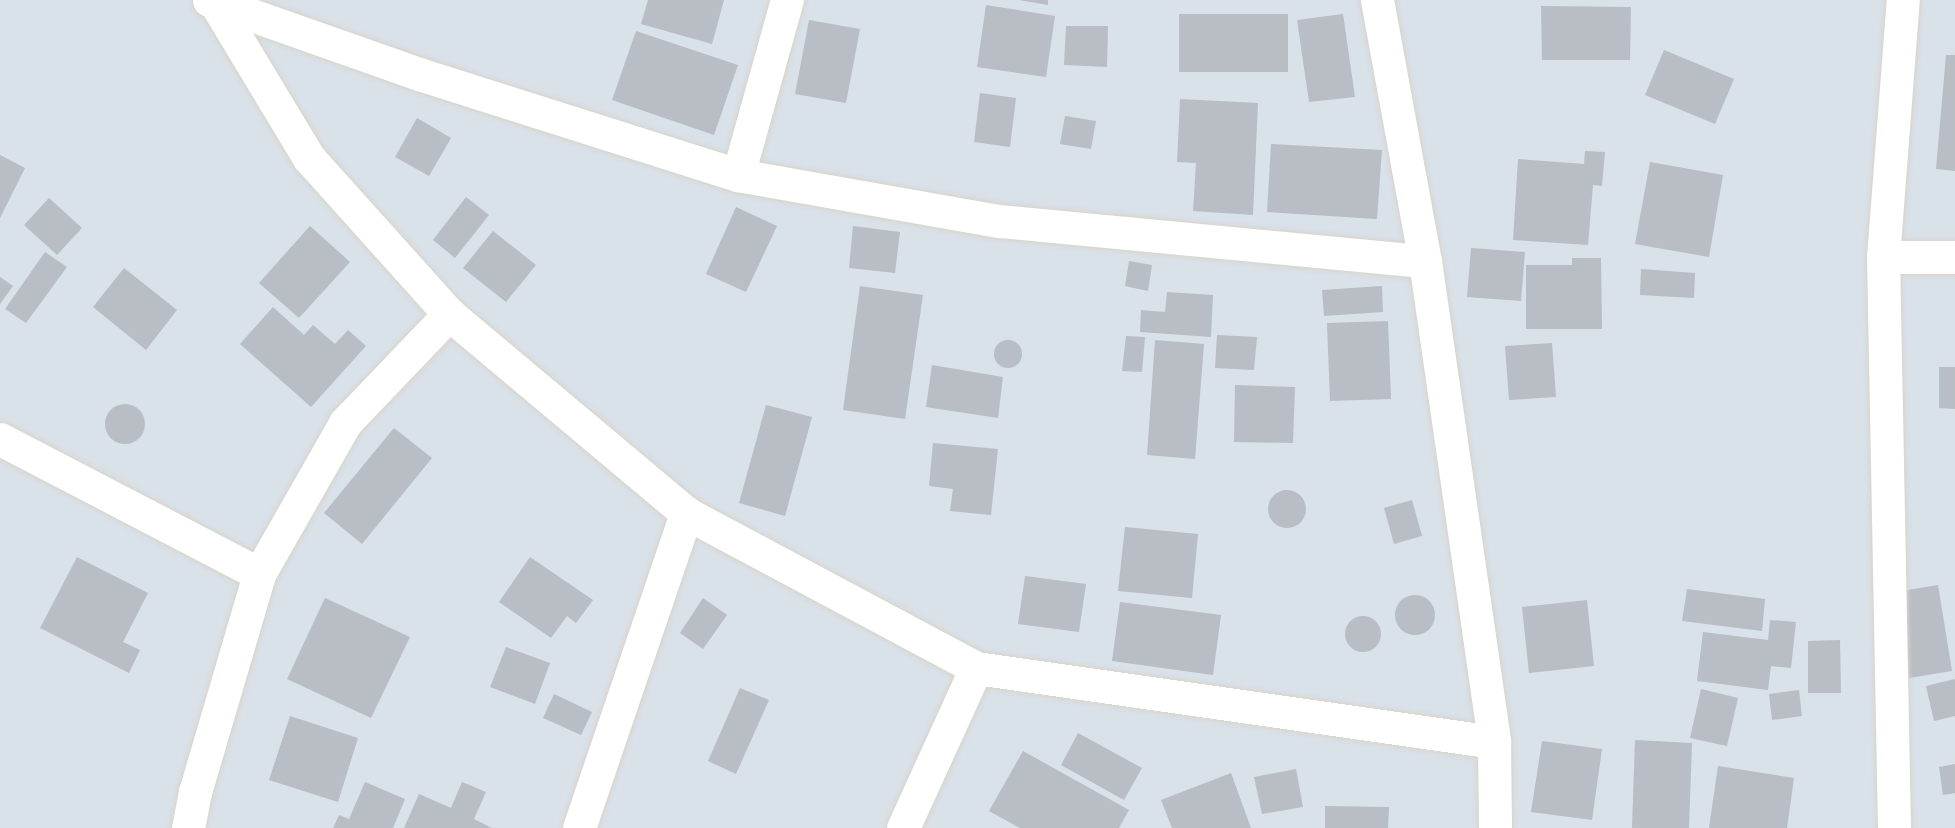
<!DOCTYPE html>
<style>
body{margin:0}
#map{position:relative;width:1955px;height:828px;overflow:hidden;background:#d9e1e9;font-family:Poppins,sans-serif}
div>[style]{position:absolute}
.building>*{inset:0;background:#b9bdc4}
.round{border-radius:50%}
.roads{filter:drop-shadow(0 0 2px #d8d4c8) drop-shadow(0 0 2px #d8d4c8)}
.minor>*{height:33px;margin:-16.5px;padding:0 16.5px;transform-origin:16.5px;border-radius:16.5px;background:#fff}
span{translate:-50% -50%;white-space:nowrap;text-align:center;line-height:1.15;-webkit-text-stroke:5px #fff;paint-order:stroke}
</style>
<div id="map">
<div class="building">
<div style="clip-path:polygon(648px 0,724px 0,712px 44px,641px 24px)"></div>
<div style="clip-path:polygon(1019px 0,1048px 0,1048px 5px)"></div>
<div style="clip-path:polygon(986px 5px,1055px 16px,1046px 77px,977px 67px)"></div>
<div style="clip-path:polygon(1541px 6px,1631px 7px,1630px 60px,1542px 60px)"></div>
<div style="clip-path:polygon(1179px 14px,1288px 14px,1288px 72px,1179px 72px)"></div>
<div style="clip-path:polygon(1343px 14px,1355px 97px,1309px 102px,1297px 20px)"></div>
<div style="clip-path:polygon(809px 20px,860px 29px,846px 103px,795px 94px)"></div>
<div style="clip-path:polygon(1066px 26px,1108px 26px,1107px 67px,1064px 65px)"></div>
<div style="clip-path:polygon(636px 31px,738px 65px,714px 135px,612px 100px)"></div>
<div style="clip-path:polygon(1664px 50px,1734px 79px,1715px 124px,1645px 95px)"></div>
<div style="clip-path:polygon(1946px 55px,1955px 55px,1955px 171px,1936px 169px)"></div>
<div style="clip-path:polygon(980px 93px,1016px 98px,1010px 147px,974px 142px)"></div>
<div style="clip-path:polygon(1180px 99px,1258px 103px,1253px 215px,1193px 211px,1196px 163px,1177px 162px)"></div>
<div style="clip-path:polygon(1065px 116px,1096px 121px,1091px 149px,1060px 144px)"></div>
<div style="clip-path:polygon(417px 118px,451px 138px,429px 176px,395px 157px)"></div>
<div style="clip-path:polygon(1271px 144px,1382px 150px,1377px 219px,1267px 212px)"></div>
<div style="clip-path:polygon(1585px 151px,1605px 152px,1602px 186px,1593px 185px,1588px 245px,1513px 240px,1518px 159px,1584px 164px)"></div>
<div style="clip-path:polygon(0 155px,25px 168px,0 218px)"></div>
<div style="clip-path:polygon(1650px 162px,1723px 175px,1709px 257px,1635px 244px)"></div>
<div style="clip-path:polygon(466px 197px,489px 215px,455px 258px,433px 240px)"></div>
<div style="clip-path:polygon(49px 198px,82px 228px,57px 255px,24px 225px)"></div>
<div style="clip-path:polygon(736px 207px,777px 226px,746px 292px,706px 274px)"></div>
<div style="clip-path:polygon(310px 226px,350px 262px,299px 318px,259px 283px)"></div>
<div style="clip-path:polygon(853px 226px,900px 232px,895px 273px,849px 268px)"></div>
<div style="clip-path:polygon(493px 231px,536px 265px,506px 302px,463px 268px)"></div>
<div style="clip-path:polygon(1471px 248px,1525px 252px,1521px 301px,1467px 297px)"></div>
<div style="clip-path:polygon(45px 252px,67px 267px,26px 323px,5px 309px)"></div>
<div style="clip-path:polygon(1572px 258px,1601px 258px,1602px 329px,1526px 329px,1526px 265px,1572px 265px)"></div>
<div style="clip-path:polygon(1129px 261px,1152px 265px,1148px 291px,1125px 286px)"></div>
<div style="clip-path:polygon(124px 268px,177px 310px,146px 350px,93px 307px)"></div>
<div style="clip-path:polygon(1641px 269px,1695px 273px,1694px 298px,1640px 295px)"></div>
<div style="clip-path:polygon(0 277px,13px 286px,0 304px)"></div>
<div style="clip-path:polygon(860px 286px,923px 295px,905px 419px,843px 410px)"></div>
<div style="clip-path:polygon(1382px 286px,1383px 312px,1324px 316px,1322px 290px)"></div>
<div style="clip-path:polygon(1167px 292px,1213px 295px,1211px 337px,1140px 332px,1141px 310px,1165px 312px)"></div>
<div style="clip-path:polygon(273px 307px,304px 335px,313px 325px,335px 344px,348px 330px,366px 346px,311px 407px,240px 344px)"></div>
<div style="clip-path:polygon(1388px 321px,1391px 399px,1330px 401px,1327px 323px)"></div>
<div style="clip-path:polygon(1217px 335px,1257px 337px,1254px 370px,1215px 368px)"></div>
<div style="clip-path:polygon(1126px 336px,1145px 337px,1142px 372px,1122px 371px)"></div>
<div class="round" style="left:994px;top:340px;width:28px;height:28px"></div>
<div style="clip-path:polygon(1155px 340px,1204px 344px,1195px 459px,1147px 455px)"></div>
<div style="clip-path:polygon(1552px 343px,1556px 397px,1509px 400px,1505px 346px)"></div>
<div style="clip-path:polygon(932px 365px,1003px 377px,998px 418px,926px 407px)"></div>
<div style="clip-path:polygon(1939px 367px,1955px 367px,1955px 409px,1939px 408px)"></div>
<div style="clip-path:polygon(1235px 385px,1295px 387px,1293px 443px,1234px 442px)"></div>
<div class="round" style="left:105px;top:404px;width:40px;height:40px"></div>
<div style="clip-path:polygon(766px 405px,812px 417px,785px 516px,739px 503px)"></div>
<div style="clip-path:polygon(394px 428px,432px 458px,362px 544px,324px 513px)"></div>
<div style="clip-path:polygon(933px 443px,998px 449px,991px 515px,950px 511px,953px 489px,929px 486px)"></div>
<div class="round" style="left:1268px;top:490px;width:38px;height:38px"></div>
<div style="clip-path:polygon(1412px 500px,1422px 536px,1394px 544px,1384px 508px)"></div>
<div style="clip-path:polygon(1125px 527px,1198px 534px,1192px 598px,1118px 591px)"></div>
<div style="clip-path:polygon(77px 557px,148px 593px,123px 642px,140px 650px,129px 673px,40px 628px)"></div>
<div style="clip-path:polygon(530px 557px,593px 600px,576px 623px,567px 616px,551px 638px,499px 602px)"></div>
<div style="clip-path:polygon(1025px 576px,1086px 584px,1079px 632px,1018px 624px)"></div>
<div style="clip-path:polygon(1938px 585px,1952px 671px,1909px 678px,1895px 592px)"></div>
<div style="clip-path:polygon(1687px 589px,1765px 599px,1762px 631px,1682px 621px)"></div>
<div class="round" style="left:1395px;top:595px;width:40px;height:40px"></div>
<div style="clip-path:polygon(325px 598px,410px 637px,371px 718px,287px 679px)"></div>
<div style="clip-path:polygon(703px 598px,727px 615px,703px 649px,680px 633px)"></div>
<div style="clip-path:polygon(1587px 600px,1594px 666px,1529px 673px,1522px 607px)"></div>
<div style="clip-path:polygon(1120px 602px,1221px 615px,1213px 675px,1112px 661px)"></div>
<div class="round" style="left:1345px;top:616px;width:36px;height:36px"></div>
<div style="clip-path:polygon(1770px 620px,1796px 622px,1791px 668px,1771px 666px,1768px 690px,1697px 681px,1703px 632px,1768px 640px)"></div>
<div style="clip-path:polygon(1840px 640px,1841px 693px,1808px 693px,1808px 641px)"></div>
<div style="clip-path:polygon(506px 647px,550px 663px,535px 704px,490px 687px)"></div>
<div style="clip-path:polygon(1955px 679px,1955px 716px,1934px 721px,1926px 686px)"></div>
<div style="clip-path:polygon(740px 688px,769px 700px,736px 774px,708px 761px)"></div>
<div style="clip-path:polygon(1701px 689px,1738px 698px,1727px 746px,1690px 738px)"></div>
<div style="clip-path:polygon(1799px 690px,1802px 716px,1772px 720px,1769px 694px)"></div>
<div style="clip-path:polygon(554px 694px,592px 712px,581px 735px,543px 718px)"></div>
<div style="clip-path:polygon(290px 716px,358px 738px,338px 802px,269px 780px)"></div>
<div style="clip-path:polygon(1078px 733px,1142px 768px,1124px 800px,1061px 765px)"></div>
<div style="clip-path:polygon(1635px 740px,1692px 743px,1689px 828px,1632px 828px)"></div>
<div style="clip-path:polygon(1542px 741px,1602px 749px,1592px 820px,1531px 812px)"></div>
<div style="clip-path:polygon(1023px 751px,1129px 810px,1119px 828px,1020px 828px,989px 811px)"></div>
<div style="clip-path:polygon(1955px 764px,1955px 793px,1943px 795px,1939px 767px)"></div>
<div style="clip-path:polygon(1718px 766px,1794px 778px,1787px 828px,1709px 828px)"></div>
<div style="clip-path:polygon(1296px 769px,1303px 807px,1262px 814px,1254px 777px)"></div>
<div style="clip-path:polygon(1231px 773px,1251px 828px,1172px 828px,1161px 800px)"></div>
<div style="clip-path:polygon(365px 782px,405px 799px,393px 828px,333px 828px,339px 815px,349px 819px)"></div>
<div style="clip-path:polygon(462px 782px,486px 792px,474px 819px,492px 828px,404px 828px,419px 794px,451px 808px)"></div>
<div style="clip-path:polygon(1325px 806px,1389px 807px,1388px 828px,1325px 828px)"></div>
</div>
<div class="roads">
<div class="minor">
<div style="left:209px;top:0;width:226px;rotate:19.4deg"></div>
<div style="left:422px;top:75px;width:331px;rotate:17.6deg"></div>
<div style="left:738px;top:175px;width:265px;rotate:10deg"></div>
<div style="left:999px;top:221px;width:428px;rotate:5.4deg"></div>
<div style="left:217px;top:0;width:4px;rotate:104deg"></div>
<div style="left:216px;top:4px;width:180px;rotate:58.9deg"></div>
<div style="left:309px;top:158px;width:210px;rotate:48.1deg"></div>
<div style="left:449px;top:314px;width:309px;rotate:40deg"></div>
<div style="left:686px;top:513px;width:329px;rotate:28.1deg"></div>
<div style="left:976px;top:668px;width:523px;rotate:8.13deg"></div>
<div style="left:1377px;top:0;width:265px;rotate:79.6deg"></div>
<div style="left:1425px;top:261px;width:486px;rotate:81.8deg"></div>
<div style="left:1494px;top:742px;width:86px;rotate:89.3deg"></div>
<div style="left:738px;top:175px;width:182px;rotate:-74.4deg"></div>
<div style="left:1883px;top:257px;width:72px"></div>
<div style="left:0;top:439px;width:292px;rotate:27.5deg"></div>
<div style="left:188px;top:828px;width:37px;rotate:-79deg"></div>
<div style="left:195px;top:792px;width:227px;rotate:-73.6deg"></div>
<div style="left:259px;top:574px;width:174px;rotate:-60.3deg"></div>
<div style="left:345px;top:423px;width:151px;rotate:-46.3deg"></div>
<div style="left:579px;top:828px;width:333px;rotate:-71.2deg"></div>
<div style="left:903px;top:828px;width:176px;rotate:-65.5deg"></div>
<div style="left:1894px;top:828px;width:571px;rotate:-91.1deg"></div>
<div style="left:1883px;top:257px;width:258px;rotate:-85.6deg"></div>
</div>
</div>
</div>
